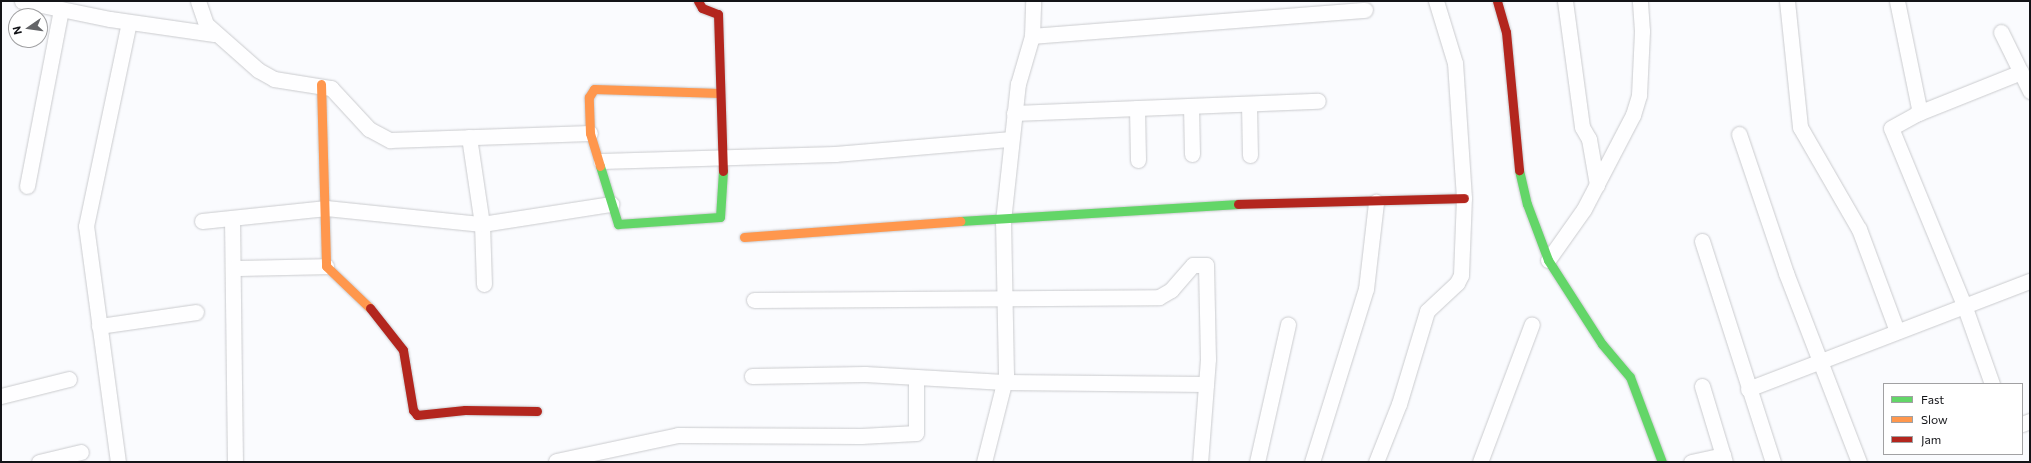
<!DOCTYPE html>
<style>
body{margin:0}
#map{position:relative;width:2031px;height:463px;overflow:hidden;background:#fafbfe;font-family:Commissioner,sans-serif}
div>[style]{position:absolute}
.roads{filter:drop-shadow(0 0 1px #cacbce) drop-shadow(0 0 1px #cacbce)}
.street>*{height:15px;margin:-7.5px;padding:0 7.5px;transform-origin:7.5px;border-radius:7.5px;background:#fefeff}
.fast>*{height:9px;margin:-4.5px;padding:0 4.5px;transform-origin:4.5px;border-radius:4.5px;background:#63d668}
.slow>*{height:9px;margin:-4.5px;padding:0 4.5px;transform-origin:4.5px;border-radius:4.5px;background:#ff974d}
.jam>*{height:9px;margin:-4.5px;padding:0 4.5px;transform-origin:4.5px;border-radius:4.5px;background:#b3261e}
span{translate:-50% -50%;white-space:nowrap;text-align:center;line-height:1.15;-webkit-text-stroke:3.5px #fff;paint-order:stroke}
.frame{position:absolute;inset:0;border:2px solid #131418;pointer-events:none}
.legend{position:absolute;left:1883px;top:383px;width:140px;height:72px;box-sizing:border-box;background:#fff;border:1px solid #a1a1a3;margin:0;padding:5px 7px;list-style:none;font-size:12px;color:#131418}
.legend li{display:flex;align-items:center;gap:8px;height:20px}
.legend b{width:20px;border:1px solid #a1a1a3}
.north{position:absolute;left:8px;top:8px;width:40px;height:40px;box-sizing:border-box;background:#fff;border:1px solid #a1a1a3;border-radius:50%;rotate:257deg;font-size:11px;font-weight:700;line-height:16px;text-align:center;color:#131418}
.north::after{content:'';display:block;margin:auto;width:14px;height:18px;background:#646568;clip-path:polygon(50% 0,100% 100%,50% 72%,0 100%)}
</style>
<div id="map">
<div class="roads">
<div class="street">
<div style="left:22px;top:1px;width:90px;rotate:11.6deg"></div>
<div style="left:110px;top:19px;width:105px;rotate:8.2deg"></div>
<div style="left:198px;top:1px;width:24px;rotate:71deg"></div>
<div style="left:206px;top:24px;width:69px;rotate:41.5deg"></div>
<div style="left:258px;top:70px;width:18px;rotate:29deg"></div>
<div style="left:274px;top:79px;width:58px;rotate:9deg"></div>
<div style="left:331px;top:88px;width:56px;rotate:47.2deg"></div>
<div style="left:369px;top:129px;width:24px;rotate:28deg"></div>
<div style="left:390px;top:140px;width:200px;rotate:-2deg"></div>
<div style="left:1565px;top:1px;width:127px;rotate:82.3deg"></div>
<div style="left:1582px;top:127px;width:14px;rotate:60deg"></div>
<div style="left:1589px;top:139px;width:47px;rotate:80.1deg"></div>
<div style="left:1787px;top:1px;width:127px;rotate:84.1deg"></div>
<div style="left:1800px;top:127px;width:118px;rotate:60deg"></div>
<div style="left:1859px;top:229px;width:109px;rotate:69.6deg"></div>
<div style="left:1897px;top:1px;width:114px;rotate:78.4deg"></div>
<div style="left:2001px;top:32px;width:66px;rotate:63.8deg"></div>
<div style="left:1032px;top:36px;width:334px;rotate:-4.5deg"></div>
<div style="left:1249px;top:104px;width:51px;rotate:88.9deg"></div>
<div style="left:1191px;top:106px;width:48px;rotate:88.8deg"></div>
<div style="left:1137px;top:108px;width:52px;rotate:88.9deg"></div>
<div style="left:1014px;top:113px;width:304px;rotate:-2.3deg"></div>
<div style="left:1739px;top:134px;width:147px;rotate:71.3deg"></div>
<div style="left:1786px;top:273px;width:203px;rotate:68.9deg"></div>
<div style="left:469px;top:137px;width:88px;rotate:81.5deg"></div>
<div style="left:482px;top:224px;width:60px;rotate:88.1deg"></div>
<div style="left:601px;top:161px;width:234px;rotate:-1.7deg"></div>
<div style="left:835px;top:154px;width:177px;rotate:-4.9deg"></div>
<div style="left:27px;top:186px;width:180px;rotate:-79.1deg"></div>
<div style="left:232px;top:218px;width:244px;rotate:89.3deg"></div>
<div style="left:202px;top:221px;width:125px;rotate:-6deg"></div>
<div style="left:326px;top:208px;width:157px;rotate:5.9deg"></div>
<div style="left:482px;top:224px;width:131px;rotate:-8.8deg"></div>
<div style="left:1702px;top:241px;width:232px;rotate:72.2deg"></div>
<div style="left:1548px;top:260px;width:62px;rotate:-54.8deg"></div>
<div style="left:1584px;top:209px;width:106px;rotate:-62.5deg"></div>
<div style="left:1633px;top:115px;width:21px;rotate:-73deg"></div>
<div style="left:1639px;top:95px;width:64px;rotate:-87.3deg"></div>
<div style="left:1642px;top:31px;width:30px;rotate:-94deg"></div>
<div style="left:234px;top:268px;width:92px;rotate:-1.2deg"></div>
<div style="left:754px;top:300px;width:405px;rotate:-0.4deg"></div>
<div style="left:1159px;top:297px;width:14px;rotate:-30deg"></div>
<div style="left:1171px;top:290px;width:33px;rotate:-49deg"></div>
<div style="left:1193px;top:265px;width:13px"></div>
<div style="left:1206px;top:265px;width:94px;rotate:88.8deg"></div>
<div style="left:1208px;top:359px;width:103px;rotate:94.4deg"></div>
<div style="left:99px;top:326px;width:98px;rotate:-8.2deg"></div>
<div style="left:752px;top:376px;width:113px;rotate:-1deg"></div>
<div style="left:865px;top:374px;width:139px;rotate:3.3deg"></div>
<div style="left:1004px;top:382px;width:202px;rotate:0.6deg"></div>
<div style="left:1992px;top:384px;width:84px;rotate:-109.5deg"></div>
<div style="left:1964px;top:305px;width:191px;rotate:-112.4deg"></div>
<div style="left:1891px;top:128px;width:29px;rotate:-29deg"></div>
<div style="left:1916px;top:114px;width:113px;rotate:-21.8deg"></div>
<div style="left:1702px;top:386px;width:79px;rotate:73.2deg"></div>
<div style="left:1748px;top:389px;width:302px;rotate:-21deg"></div>
<div style="left:1px;top:396px;width:70px;rotate:-14deg"></div>
<div style="left:2022px;top:424px;width:9px;rotate:-21deg"></div>
<div style="left:556px;top:461px;width:125px;rotate:-12deg"></div>
<div style="left:678px;top:435px;width:183px;rotate:0.3deg"></div>
<div style="left:861px;top:436px;width:55px;rotate:-3.1deg"></div>
<div style="left:916px;top:433px;width:56px;rotate:-90deg"></div>
<div style="left:39px;top:462px;width:43px;rotate:-13.4deg"></div>
<div style="left:118px;top:462px;width:238px;rotate:-97.7deg"></div>
<div style="left:86px;top:226px;width:208px;rotate:-78.1deg"></div>
<div style="left:984px;top:462px;width:90px;rotate:-75.8deg"></div>
<div style="left:1006px;top:375px;width:154px;rotate:-91.1deg"></div>
<div style="left:1003px;top:221px;width:138px;rotate:-83.8deg"></div>
<div style="left:1018px;top:84px;width:50px;rotate:-73.7deg"></div>
<div style="left:1032px;top:36px;width:35px;rotate:-88deg"></div>
<div style="left:1257px;top:462px;width:141px;rotate:-77.3deg"></div>
<div style="left:1312px;top:462px;width:181px;rotate:-72.7deg"></div>
<div style="left:1366px;top:289px;width:88px;rotate:-83.4deg"></div>
<div style="left:1376px;top:462px;width:62px;rotate:-68.4deg"></div>
<div style="left:1399px;top:404px;width:97px;rotate:-73.2deg"></div>
<div style="left:1427px;top:311px;width:41px;rotate:-43deg"></div>
<div style="left:1457px;top:283px;width:9px;rotate:-63deg"></div>
<div style="left:1461px;top:275px;width:77px;rotate:-87.8deg"></div>
<div style="left:1464px;top:198px;width:135px;rotate:-93.8deg"></div>
<div style="left:1455px;top:63px;width:65px;rotate:-107deg"></div>
<div style="left:1480px;top:462px;width:147px;rotate:-69.4deg"></div>
<div style="left:1691px;top:462px;width:33px;rotate:-12deg"></div>
</div>
<div class="fast">
<div style="left:600px;top:166px;width:61px;rotate:72.8deg"></div>
<div style="left:618px;top:224px;width:102px;rotate:-3.9deg"></div>
<div style="left:720px;top:217px;width:46px;rotate:-86.3deg"></div>
<div style="left:1519px;top:170px;width:35px;rotate:77deg"></div>
<div style="left:1527px;top:204px;width:60px;rotate:69.4deg"></div>
<div style="left:1548px;top:260px;width:100px;rotate:57.3deg"></div>
<div style="left:1602px;top:344px;width:43px;rotate:49.7deg"></div>
<div style="left:1630px;top:377px;width:91px;rotate:69.4deg"></div>
<div style="left:960px;top:221px;width:279px;rotate:-3.5deg"></div>
</div>
<div class="slow">
<div style="left:321px;top:84px;width:182px;rotate:88.4deg"></div>
<div style="left:326px;top:266px;width:61px;rotate:43.7deg"></div>
<div style="left:600px;top:166px;width:34px;rotate:-107deg"></div>
<div style="left:590px;top:133px;width:36px;rotate:-92deg"></div>
<div style="left:589px;top:97px;width:9px;rotate:-58deg"></div>
<div style="left:594px;top:89px;width:126px;rotate:1.8deg"></div>
<div style="left:744px;top:237px;width:217px;rotate:-4.2deg"></div>
</div>
<div class="jam">
<div style="left:698px;top:1px;width:8px;rotate:60deg"></div>
<div style="left:702px;top:8px;width:17px;rotate:21deg"></div>
<div style="left:718px;top:14px;width:157px;rotate:88.2deg"></div>
<div style="left:1497px;top:1px;width:32px;rotate:74deg"></div>
<div style="left:1506px;top:32px;width:139px;rotate:84.6deg"></div>
<div style="left:1238px;top:204px;width:226px;rotate:-1.5deg"></div>
<div style="left:370px;top:308px;width:53px;rotate:51.8deg"></div>
<div style="left:403px;top:350px;width:61px;rotate:80.5deg"></div>
<div style="left:413px;top:410px;width:6px;rotate:51deg"></div>
<div style="left:417px;top:415px;width:48px;rotate:-5.9deg"></div>
<div style="left:465px;top:410px;width:72px;rotate:0.8deg"></div>
</div>
</div>
<div class="frame"></div>
<ul class="legend">
<li><b style="height:5px;background:#63d668"></b>Fast</li>
<li><b style="height:5px;background:#ff974d"></b>Slow</li>
<li><b style="height:5px;background:#b3261e"></b>Jam</li>
</ul>
<div class="north">N</div>
</div>
